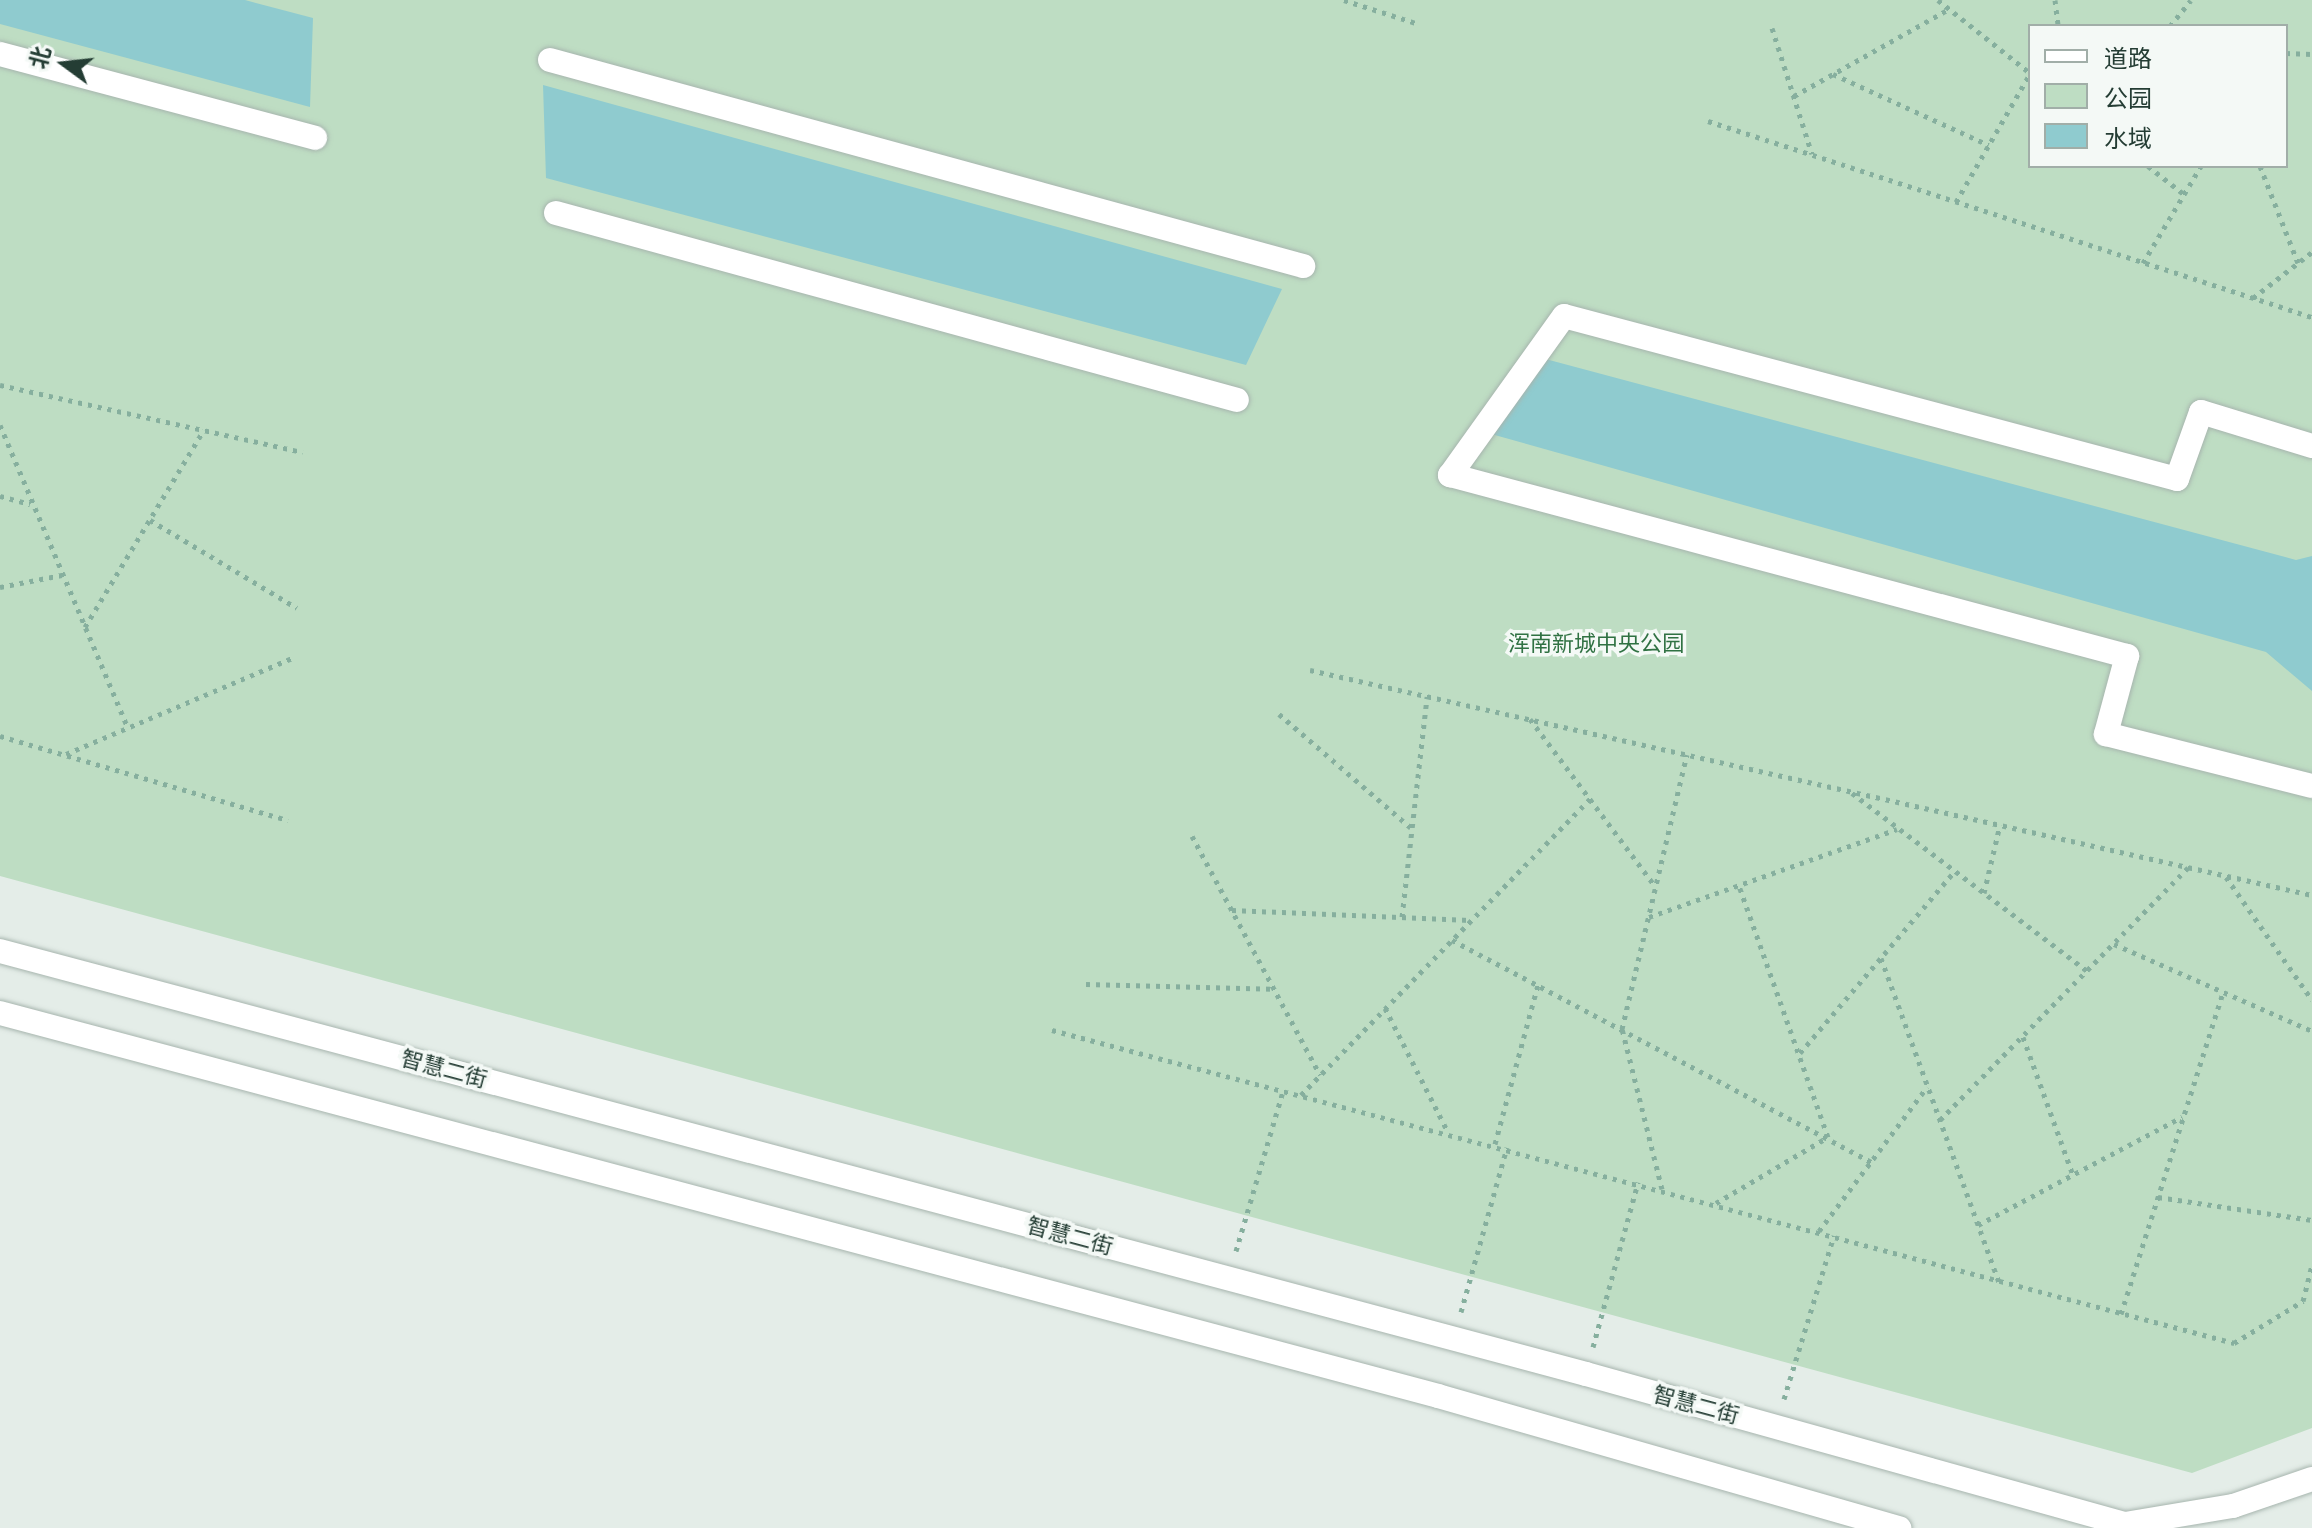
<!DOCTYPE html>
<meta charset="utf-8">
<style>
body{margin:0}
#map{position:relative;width:2312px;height:1528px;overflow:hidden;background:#e4ede8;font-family:Roboto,"Noto Sans SC",sans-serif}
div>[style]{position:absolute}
.green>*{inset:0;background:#beddc3}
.water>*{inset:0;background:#8fcbcf}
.path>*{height:5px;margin-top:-2.5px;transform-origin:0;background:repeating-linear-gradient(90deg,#86af9e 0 4px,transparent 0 10px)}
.roads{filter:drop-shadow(0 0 2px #a7b5ae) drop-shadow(0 0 2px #a7b5ae)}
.pedestrian>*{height:24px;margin:-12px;padding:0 12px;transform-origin:12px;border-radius:12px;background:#fff}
.secondary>*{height:24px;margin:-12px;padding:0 12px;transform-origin:12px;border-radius:12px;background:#fff}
span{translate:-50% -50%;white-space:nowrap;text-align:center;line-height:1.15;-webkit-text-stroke:7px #f4f9f6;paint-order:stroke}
.park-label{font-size:22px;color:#307243}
.street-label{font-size:22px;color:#243d34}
.legend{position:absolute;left:2028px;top:24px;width:260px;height:144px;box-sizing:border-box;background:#f4f9f6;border:2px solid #a1aea8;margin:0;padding:10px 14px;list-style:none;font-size:24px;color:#243d34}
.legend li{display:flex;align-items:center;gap:16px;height:40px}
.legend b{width:40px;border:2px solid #a1aea8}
.north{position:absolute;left:24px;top:24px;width:80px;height:80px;-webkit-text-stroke:6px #f4f9f6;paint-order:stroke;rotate:285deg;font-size:22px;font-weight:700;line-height:32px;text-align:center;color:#243d34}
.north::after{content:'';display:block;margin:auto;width:28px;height:36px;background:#243d34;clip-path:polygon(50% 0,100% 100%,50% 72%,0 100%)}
</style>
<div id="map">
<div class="green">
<div style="clip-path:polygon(evenodd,0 0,2312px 0,2312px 1428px,2192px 1473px,0 876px,0 0,2030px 26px,2286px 26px,2286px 166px,2030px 166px,2030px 26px)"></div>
</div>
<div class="water">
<div style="clip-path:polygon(0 0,245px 0,313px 18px,310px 107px,0 24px)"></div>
<div style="clip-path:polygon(543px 85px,1282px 289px,1246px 365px,546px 178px)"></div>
<div style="clip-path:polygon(1538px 357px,2296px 560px,2312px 556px,2312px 691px,2266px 652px,1484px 432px)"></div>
</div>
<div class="path">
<div style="left:1344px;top:0;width:79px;rotate:17.7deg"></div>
<div style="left:1938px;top:0;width:117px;rotate:38.4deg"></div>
<div style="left:2055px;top:0;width:26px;rotate:83deg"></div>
<div style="left:2170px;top:26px;width:33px;rotate:-51deg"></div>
<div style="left:1772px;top:28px;width:132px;rotate:72.4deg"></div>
<div style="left:2286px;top:53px;width:26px;rotate:2deg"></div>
<div style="left:1833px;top:74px;width:171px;rotate:24.5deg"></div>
<div style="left:1794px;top:96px;width:178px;rotate:-29.3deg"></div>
<div style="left:1708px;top:121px;width:635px;rotate:17.98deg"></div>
<div style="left:2148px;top:166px;width:47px;rotate:38.1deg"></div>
<div style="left:2260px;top:166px;width:104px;rotate:68.6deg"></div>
<div style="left:1956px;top:202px;width:148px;rotate:-60deg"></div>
<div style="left:2143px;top:263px;width:113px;rotate:-59.1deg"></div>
<div style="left:2253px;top:298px;width:75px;rotate:-37.9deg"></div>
<div style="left:0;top:385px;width:310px;rotate:12.5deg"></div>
<div style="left:0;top:425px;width:327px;rotate:67.1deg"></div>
<div style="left:0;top:496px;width:31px;rotate:15deg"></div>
<div style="left:150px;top:520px;width:171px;rotate:30.9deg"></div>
<div style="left:0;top:587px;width:63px;rotate:-11deg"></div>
<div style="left:85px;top:627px;width:230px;rotate:-58.9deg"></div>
<div style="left:1310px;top:670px;width:1027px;rotate:12.66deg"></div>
<div style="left:1279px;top:714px;width:174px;rotate:40.8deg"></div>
<div style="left:1530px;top:719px;width:209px;rotate:53.2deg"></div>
<div style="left:0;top:736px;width:300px;rotate:16.3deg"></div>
<div style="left:66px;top:754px;width:248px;rotate:-23deg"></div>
<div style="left:1852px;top:793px;width:295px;rotate:37.1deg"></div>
<div style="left:1192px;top:836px;width:271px;rotate:61.8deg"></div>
<div style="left:2226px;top:877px;width:150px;rotate:55deg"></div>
<div style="left:1984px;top:893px;width:70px;rotate:-76.8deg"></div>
<div style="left:1232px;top:910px;width:238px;rotate:2.4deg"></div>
<div style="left:1402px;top:917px;width:222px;rotate:-83.5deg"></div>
<div style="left:1649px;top:917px;width:263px;rotate:-19.5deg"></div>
<div style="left:1452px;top:940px;width:475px;rotate:27.9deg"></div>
<div style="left:2114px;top:944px;width:216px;rotate:23.7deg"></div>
<div style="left:1881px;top:958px;width:346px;rotate:70deg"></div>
<div style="left:1086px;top:984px;width:187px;rotate:1.5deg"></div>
<div style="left:1385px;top:1008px;width:137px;rotate:63.1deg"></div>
<div style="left:1052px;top:1030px;width:1223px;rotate:14.83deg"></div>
<div style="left:2234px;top:1343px;width:81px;rotate:-31.3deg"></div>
<div style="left:2303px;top:1301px;width:36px;rotate:-76deg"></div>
<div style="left:2023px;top:1037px;width:147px;rotate:70.1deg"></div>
<div style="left:1800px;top:1053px;width:239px;rotate:-49.6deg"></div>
<div style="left:1301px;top:1095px;width:414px;rotate:-45.7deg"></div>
<div style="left:1940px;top:1120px;width:354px;rotate:-45.5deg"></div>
<div style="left:1495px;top:1144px;width:165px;rotate:-74.9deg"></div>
<div style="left:1662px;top:1189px;width:165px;rotate:-104deg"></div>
<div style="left:1622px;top:1029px;width:282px;rotate:-76.7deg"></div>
<div style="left:2158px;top:1197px;width:156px;rotate:8.5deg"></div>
<div style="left:1716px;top:1203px;width:130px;rotate:-30.5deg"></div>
<div style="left:1828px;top:1137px;width:267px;rotate:-109.5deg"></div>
<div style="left:1978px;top:1225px;width:231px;rotate:-27.9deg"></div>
<div style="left:1819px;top:1231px;width:180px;rotate:-53.1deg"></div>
<div style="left:1236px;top:1251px;width:167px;rotate:-73.6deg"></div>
<div style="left:1461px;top:1312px;width:171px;rotate:-74.4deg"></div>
<div style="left:2121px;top:1314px;width:335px;rotate:-72.4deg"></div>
<div style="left:1593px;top:1347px;width:171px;rotate:-74.7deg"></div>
<div style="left:1784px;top:1399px;width:171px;rotate:-73deg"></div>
</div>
<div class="roads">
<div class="pedestrian">
<div style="left:0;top:54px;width:326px;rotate:14.9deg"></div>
<div style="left:550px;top:60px;width:781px;rotate:15.3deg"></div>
<div style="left:556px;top:213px;width:706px;rotate:15.35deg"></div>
<div style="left:2312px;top:446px;width:116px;rotate:-163deg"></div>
<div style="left:2201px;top:412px;width:71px;rotate:109.7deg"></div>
<div style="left:2177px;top:479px;width:634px;rotate:-165.11deg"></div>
<div style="left:1564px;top:316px;width:196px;rotate:125.6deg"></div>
<div style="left:1450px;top:475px;width:701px;rotate:14.97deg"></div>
<div style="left:2127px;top:656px;width:81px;rotate:105.1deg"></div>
<div style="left:2106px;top:734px;width:212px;rotate:14.2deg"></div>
</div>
<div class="secondary">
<div style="left:0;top:951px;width:1641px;rotate:14.93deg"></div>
<div style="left:1586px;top:1374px;width:574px;rotate:15.56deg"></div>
<div style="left:0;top:1013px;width:1488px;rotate:14.91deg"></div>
<div style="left:1438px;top:1396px;width:480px;rotate:16deg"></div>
<div style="left:2125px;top:1524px;width:109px;rotate:-9.5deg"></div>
<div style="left:2233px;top:1506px;width:83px;rotate:-18.9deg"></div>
</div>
</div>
<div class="park-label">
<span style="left:1596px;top:644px">浑南新城中央公园</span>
</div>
<div class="street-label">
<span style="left:444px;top:1069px;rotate:15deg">智慧二街</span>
<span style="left:1070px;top:1236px;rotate:15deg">智慧二街</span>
<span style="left:1696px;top:1405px;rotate:15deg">智慧二街</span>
</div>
<ul class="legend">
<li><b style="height:10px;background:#fff"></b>道路</li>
<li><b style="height:22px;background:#beddc3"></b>公园</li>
<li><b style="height:22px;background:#8fcbcf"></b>水域</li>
</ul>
<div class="north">北</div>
</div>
